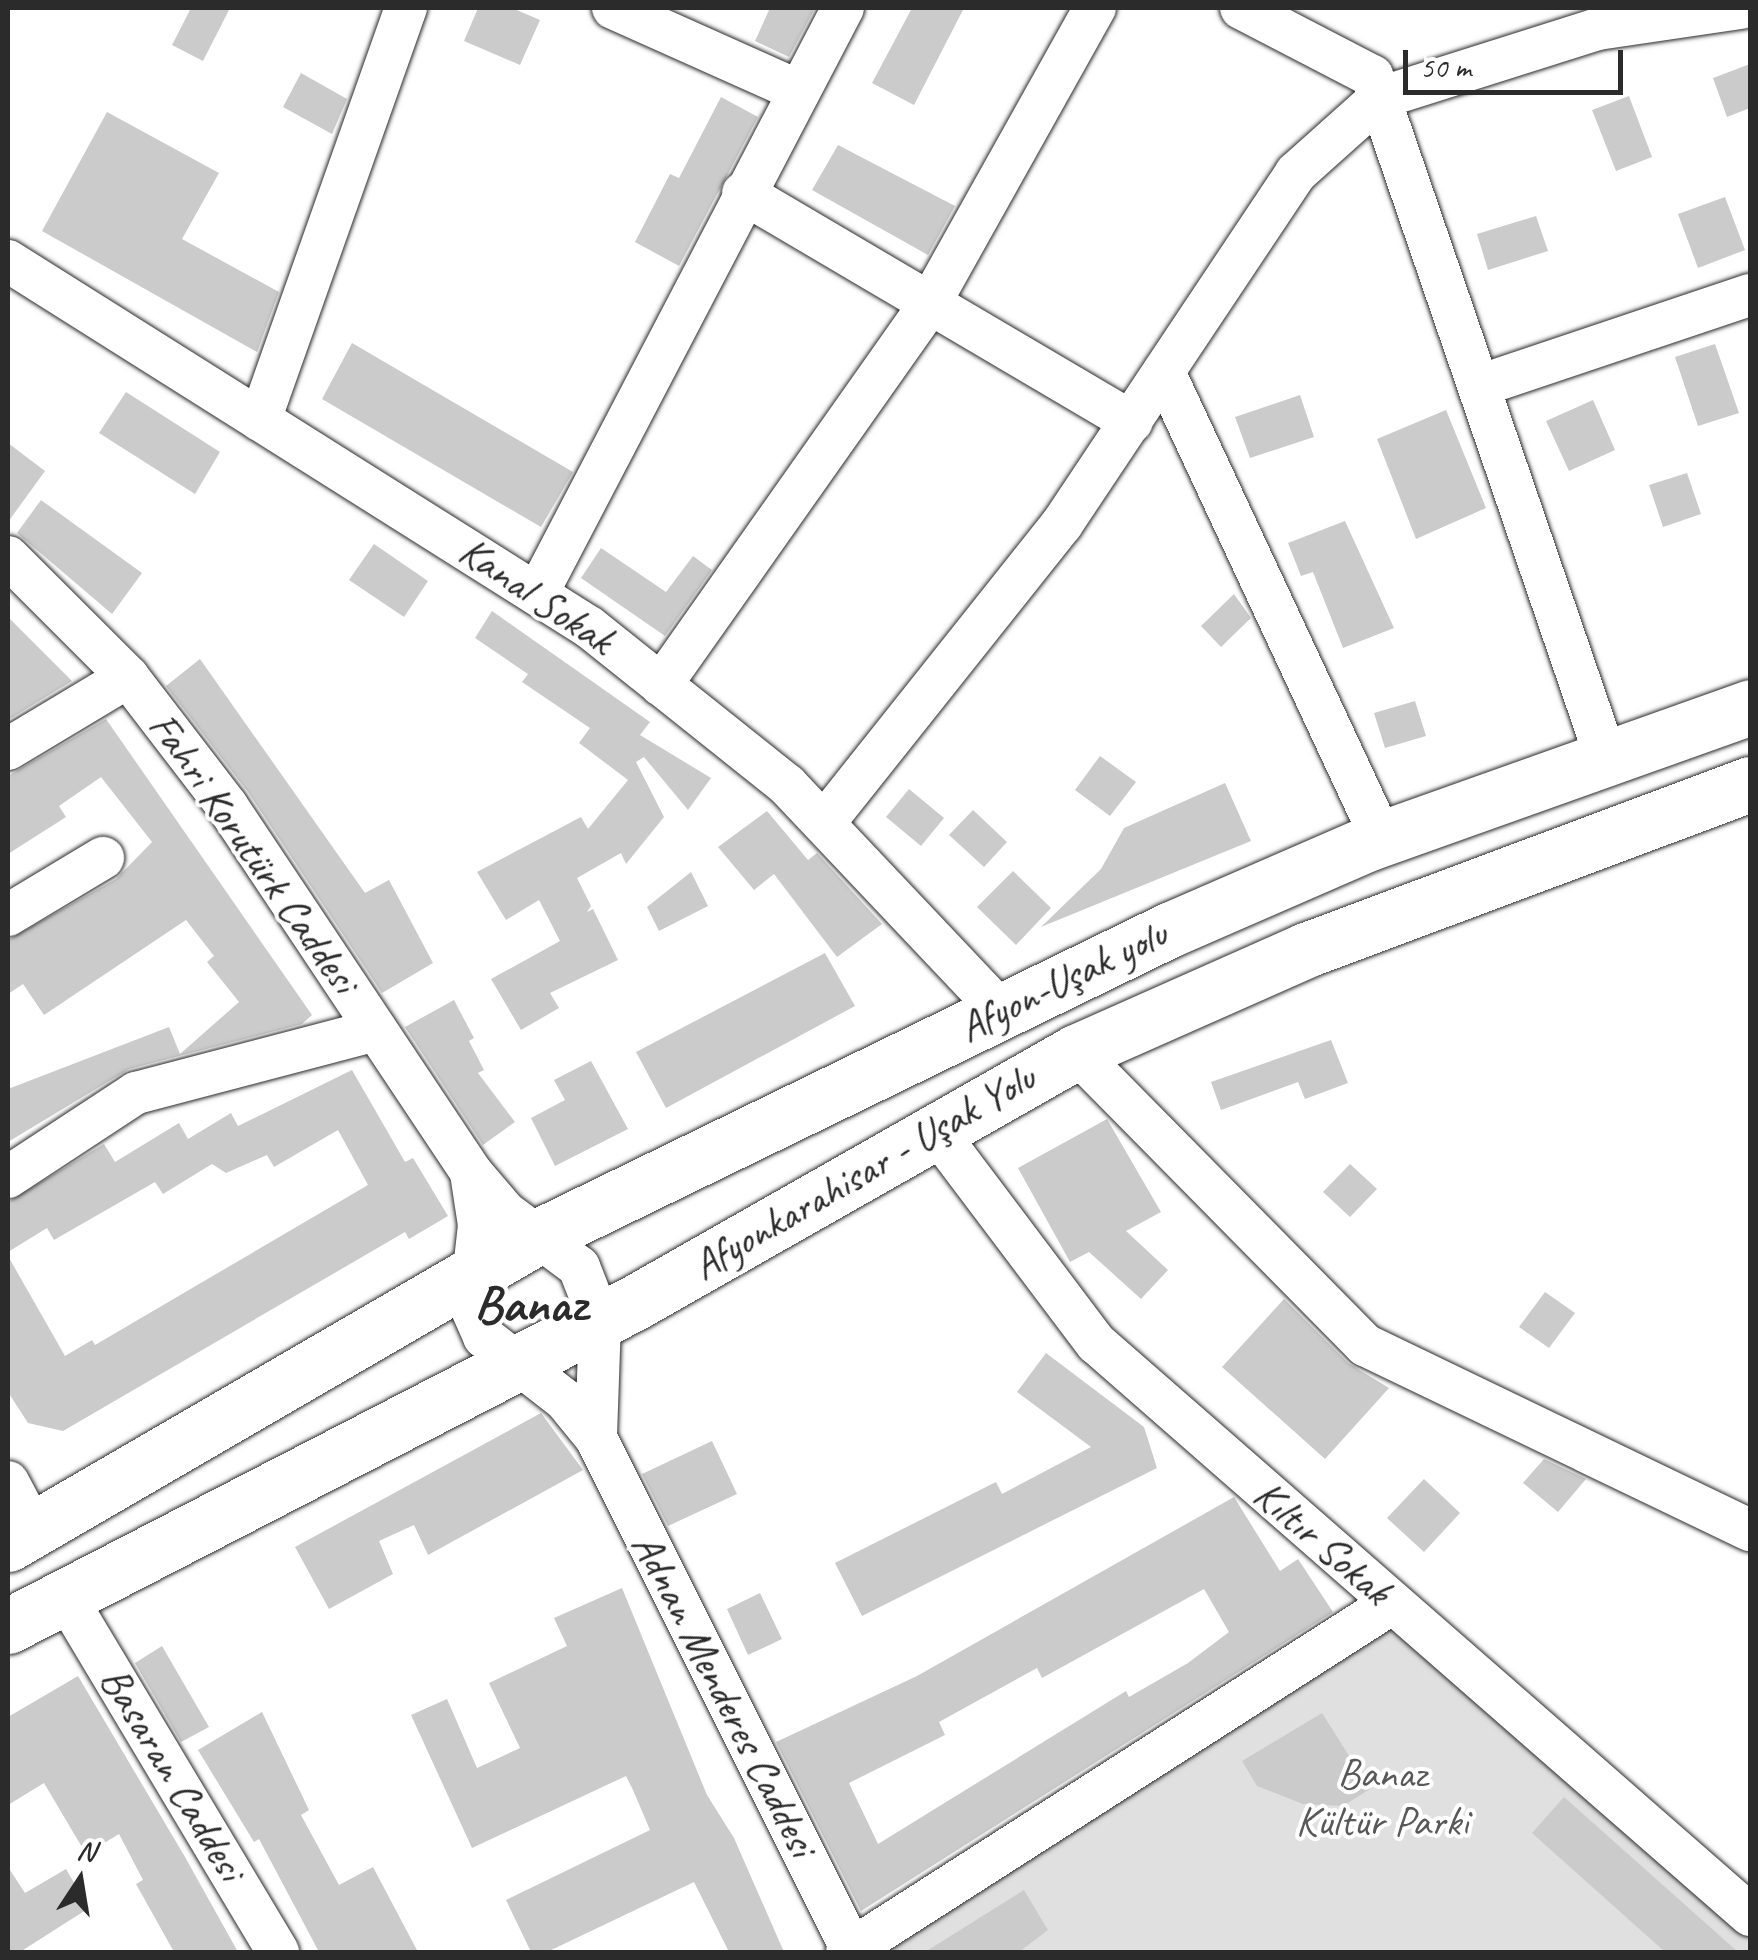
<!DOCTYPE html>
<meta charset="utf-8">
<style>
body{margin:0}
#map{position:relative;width:1758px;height:1960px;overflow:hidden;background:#fff;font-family:Caveat,sans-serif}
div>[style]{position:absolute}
.green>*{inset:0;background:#e0e0e0}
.building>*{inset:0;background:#cbcbcb}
.roads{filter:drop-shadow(0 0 2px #2b2b2b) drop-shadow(0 0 2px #2b2b2b)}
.minor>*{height:42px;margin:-21px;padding:0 21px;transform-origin:21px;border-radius:21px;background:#fff}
.highway>*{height:55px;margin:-27.5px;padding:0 27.5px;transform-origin:27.5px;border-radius:27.5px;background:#fff}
span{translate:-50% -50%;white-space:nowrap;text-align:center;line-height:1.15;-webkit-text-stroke:8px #fff;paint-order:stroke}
.street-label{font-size:42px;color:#2b2b2b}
.park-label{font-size:42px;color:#585858}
.district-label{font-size:52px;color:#2b2b2b;font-weight:700}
.frame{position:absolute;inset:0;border:10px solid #2b2b2b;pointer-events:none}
.north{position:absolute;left:30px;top:1830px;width:100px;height:100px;-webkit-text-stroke:8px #fff;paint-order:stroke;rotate:12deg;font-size:28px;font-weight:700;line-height:40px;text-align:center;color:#2b2b2b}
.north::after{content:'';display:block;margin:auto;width:35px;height:45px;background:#2b2b2b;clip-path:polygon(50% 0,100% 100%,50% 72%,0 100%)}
.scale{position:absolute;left:1403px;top:50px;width:220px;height:45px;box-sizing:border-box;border:5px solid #2b2b2b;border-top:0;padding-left:12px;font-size:30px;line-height:35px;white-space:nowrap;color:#2b2b2b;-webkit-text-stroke:8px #fff;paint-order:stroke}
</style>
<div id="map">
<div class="green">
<div style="clip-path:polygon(1397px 1609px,1750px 1915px,1750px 1952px,853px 1952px)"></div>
</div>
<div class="building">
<div style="clip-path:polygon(191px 8px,230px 8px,203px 61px,172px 45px)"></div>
<div style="clip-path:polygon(478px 8px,512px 8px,540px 20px,520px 65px,464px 41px)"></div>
<div style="clip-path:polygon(770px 8px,815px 8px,789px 57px,755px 41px)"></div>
<div style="clip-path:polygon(912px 8px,964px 8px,914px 105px,872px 83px)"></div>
<div style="clip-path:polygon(1750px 64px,1750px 108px,1727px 117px,1713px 78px)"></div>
<div style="clip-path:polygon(301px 73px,347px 99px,332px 134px,283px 107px)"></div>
<div style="clip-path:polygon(1629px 96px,1652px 157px,1616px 171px,1592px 110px)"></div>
<div style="clip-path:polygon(721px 97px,758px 117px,679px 266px,635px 242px,670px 174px,679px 178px)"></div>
<div style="clip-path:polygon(107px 112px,219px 173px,182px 239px,279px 292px,257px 352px,42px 231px)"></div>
<div style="clip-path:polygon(838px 145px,955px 206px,928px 255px,812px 190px)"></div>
<div style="clip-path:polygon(1725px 197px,1745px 250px,1698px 268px,1678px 214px)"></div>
<div style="clip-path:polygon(1536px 216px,1548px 251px,1488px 270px,1477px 234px)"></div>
<div style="clip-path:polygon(352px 343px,573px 472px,541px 527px,322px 399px)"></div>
<div style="clip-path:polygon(1715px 344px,1739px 413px,1698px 426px,1675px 357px)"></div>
<div style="clip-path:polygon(126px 392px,220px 452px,195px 494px,99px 433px)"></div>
<div style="clip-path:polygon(1300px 395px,1314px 437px,1250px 458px,1235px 417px)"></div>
<div style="clip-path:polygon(1593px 400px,1615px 450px,1569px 471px,1546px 421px)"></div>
<div style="clip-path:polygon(1446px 410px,1486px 508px,1416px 539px,1377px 439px)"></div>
<div style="clip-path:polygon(8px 443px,45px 471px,8px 522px)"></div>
<div style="clip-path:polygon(1687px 473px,1701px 514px,1663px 527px,1649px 485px)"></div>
<div style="clip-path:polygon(41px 500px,142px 573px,112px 614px,17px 533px)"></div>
<div style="clip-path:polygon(1345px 521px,1394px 628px,1343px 648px,1313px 572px,1301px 576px,1288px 543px)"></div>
<div style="clip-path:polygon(374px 544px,428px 581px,404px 617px,349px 580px)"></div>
<div style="clip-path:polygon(601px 548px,666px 592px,693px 556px,712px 570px,665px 636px,581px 578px)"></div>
<div style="clip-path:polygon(1234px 594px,1251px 618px,1221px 647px,1201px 626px)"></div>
<div style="clip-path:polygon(492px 611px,650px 722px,640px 735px,711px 778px,688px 810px,644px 757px,636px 762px,664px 817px,626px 864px,621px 853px,577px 878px,591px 906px,587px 912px,593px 909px,618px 960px,550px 993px,559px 1008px,521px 1030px,491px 979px,560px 941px,539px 900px,506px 920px,477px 872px,581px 817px,588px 829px,628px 780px,579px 743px,590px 728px,522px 682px,528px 674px,475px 638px)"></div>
<div style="clip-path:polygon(8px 617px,72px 681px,8px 720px)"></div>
<div style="clip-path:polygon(200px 659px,365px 893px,389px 880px,433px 963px,382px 993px,248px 792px,166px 686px)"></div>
<div style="clip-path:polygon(1415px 701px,1426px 736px,1385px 748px,1374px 713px)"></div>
<div style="clip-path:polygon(106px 719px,312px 1015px,302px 1024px,129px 1069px,8px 1142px,8px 1089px,169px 1027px,180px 1054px,239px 1002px,207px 962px,214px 956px,186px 920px,44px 1015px,23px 984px,8px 994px,8px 940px,116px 879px,152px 842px,101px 777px,59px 806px,66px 817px,8px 854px,8px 776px)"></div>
<div style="clip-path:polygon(1100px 756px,1136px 782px,1110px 816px,1075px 790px)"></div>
<div style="clip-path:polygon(1225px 783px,1251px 841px,1041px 927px,1101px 869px,1124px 828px)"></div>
<div style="clip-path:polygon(909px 789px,944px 818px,921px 846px,886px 817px)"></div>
<div style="clip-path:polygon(973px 810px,1007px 842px,984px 867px,949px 835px)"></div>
<div style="clip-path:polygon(767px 811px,808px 860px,817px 853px,882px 924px,837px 957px,774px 874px,754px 890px,718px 847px)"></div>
<div style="clip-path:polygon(1013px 871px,1051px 908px,1016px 945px,977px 907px)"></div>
<div style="clip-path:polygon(691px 872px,708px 906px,659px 931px,647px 907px)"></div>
<div style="clip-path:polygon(825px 953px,855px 1006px,666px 1108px,636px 1052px)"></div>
<div style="clip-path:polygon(454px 1000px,474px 1038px,469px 1041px,484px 1070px,478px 1073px,515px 1122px,483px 1145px,405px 1027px)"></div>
<div style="clip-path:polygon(1331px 1040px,1348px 1083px,1305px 1099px,1298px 1082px,1221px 1110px,1211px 1082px)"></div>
<div style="clip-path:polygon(591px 1061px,628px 1129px,555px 1166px,531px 1118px,565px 1100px,554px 1080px)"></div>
<div style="clip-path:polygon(352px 1070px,405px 1162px,413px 1158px,448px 1216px,409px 1239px,405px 1232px,63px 1431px,28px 1423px,8px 1392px,8px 1256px,65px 1356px,92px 1340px,95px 1345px,368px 1185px,338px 1130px,274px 1167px,267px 1155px,226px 1173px,212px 1164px,163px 1194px,155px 1182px,54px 1240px,47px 1228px,8px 1252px,8px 1202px,104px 1144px,115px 1162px,179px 1123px,188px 1139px,231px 1113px,238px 1126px)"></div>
<div style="clip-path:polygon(1107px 1119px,1161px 1212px,1126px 1231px,1168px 1270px,1141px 1299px,1089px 1252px,1070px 1262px,1018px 1168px)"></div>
<div style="clip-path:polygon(1350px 1164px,1377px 1189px,1350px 1217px,1323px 1192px)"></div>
<div style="clip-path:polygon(1545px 1292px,1575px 1313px,1549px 1348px,1519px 1327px)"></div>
<div style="clip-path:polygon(1284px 1299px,1348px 1363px,1389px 1388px,1325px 1459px,1222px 1367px)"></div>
<div style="clip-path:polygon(1046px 1353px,1144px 1427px,1157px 1468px,862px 1616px,835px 1563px,996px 1482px,1002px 1494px,1091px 1447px,1017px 1392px)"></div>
<div style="clip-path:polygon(541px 1413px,583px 1470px,428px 1555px,414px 1525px,379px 1541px,393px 1574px,329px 1609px,295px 1547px)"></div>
<div style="clip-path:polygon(712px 1441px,737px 1494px,668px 1526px,642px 1474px)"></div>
<div style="clip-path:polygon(1544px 1459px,1586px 1479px,1558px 1512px,1523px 1483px)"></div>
<div style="clip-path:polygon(1424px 1479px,1460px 1513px,1424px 1552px,1387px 1518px)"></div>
<div style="clip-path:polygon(evenodd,1234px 1497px,1280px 1571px,1298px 1559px,1333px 1612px,861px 1911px,776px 1742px,917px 1676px,1234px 1497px,1204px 1589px,1229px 1632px,1188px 1663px,1129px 1697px,1126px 1691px,878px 1844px,849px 1783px,945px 1735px,939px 1722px,1037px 1668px,1042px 1678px,1204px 1589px)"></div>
<div style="clip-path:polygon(622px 1588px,707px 1795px,734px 1838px,784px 1952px,729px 1952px,694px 1882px,547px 1952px,531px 1952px,506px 1900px,650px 1830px,633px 1790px,626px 1776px,472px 1848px,411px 1715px,447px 1699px,477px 1768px,520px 1748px,489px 1683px,567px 1646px,554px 1618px)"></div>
<div style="clip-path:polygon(760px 1593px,782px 1639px,748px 1655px,727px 1609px)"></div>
<div style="clip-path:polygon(162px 1646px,209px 1727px,181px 1742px,135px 1663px)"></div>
<div style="clip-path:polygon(78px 1676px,185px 1857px,238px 1952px,174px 1952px,136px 1884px,143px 1880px,119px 1834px,86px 1854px,44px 1783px,8px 1805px,8px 1717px)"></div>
<div style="clip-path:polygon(262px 1712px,309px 1810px,301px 1815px,339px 1885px,373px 1867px,418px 1952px,319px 1952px,259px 1839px,254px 1842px,198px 1750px)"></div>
<div style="clip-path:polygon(1322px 1713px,1370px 1789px,1343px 1806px,1303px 1804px,1257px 1786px,1242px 1761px)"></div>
<div style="clip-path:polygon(1564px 1797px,1738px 1952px,1665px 1952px,1532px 1833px)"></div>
<div style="clip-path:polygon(8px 1867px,25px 1893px,66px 1869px,89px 1908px,20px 1952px,8px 1952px)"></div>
<div style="clip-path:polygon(1024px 1890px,1048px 1930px,1019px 1952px,925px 1952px)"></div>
</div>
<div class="roads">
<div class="minor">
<div style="left:613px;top:8px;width:201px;rotate:24.1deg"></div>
<div style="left:1241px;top:8px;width:148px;rotate:27.4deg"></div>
<div style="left:1372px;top:76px;width:721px;rotate:71.06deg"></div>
<div style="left:743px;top:193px;width:451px;rotate:30.5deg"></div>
<div style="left:8px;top:261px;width:687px;rotate:32.21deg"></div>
<div style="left:589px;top:627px;width:253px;rotate:38.6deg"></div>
<div style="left:787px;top:785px;width:311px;rotate:46.6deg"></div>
<div style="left:1164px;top:372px;width:515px;rotate:64.98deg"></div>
<div style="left:1479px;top:386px;width:286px;rotate:-18.6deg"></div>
<div style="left:260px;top:420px;width:437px;rotate:-70.5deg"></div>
<div style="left:8px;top:557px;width:170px;rotate:45deg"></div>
<div style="left:128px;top:677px;width:163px;rotate:52.5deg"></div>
<div style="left:227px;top:806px;width:440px;rotate:56.3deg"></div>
<div style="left:471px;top:1172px;width:52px;rotate:49.6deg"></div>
<div style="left:505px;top:1212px;width:92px;rotate:36.6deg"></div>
<div style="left:579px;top:1267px;width:58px;rotate:68.7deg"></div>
<div style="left:600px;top:1321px;width:117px;rotate:92deg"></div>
<div style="left:537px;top:594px;width:661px;rotate:-62.43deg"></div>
<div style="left:661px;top:685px;width:467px;rotate:-54.8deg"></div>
<div style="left:930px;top:303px;width:338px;rotate:-60.8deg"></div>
<div style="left:8px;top:749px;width:140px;rotate:-31deg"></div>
<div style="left:824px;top:823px;width:382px;rotate:-51.5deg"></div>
<div style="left:1062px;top:524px;width:422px;rotate:-56.3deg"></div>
<div style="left:1296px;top:173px;width:113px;rotate:-41.8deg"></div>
<div style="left:1380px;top:98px;width:229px;rotate:-17.6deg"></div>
<div style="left:1598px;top:29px;width:145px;rotate:-8.4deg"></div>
<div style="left:8px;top:915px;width:111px;rotate:-31deg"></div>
<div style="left:1076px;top:1052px;width:412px;rotate:45.4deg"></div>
<div style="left:1365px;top:1345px;width:427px;rotate:25.7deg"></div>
<div style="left:936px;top:1131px;width:266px;rotate:53deg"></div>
<div style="left:1096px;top:1343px;width:869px;rotate:41.17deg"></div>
<div style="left:471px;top:1173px;width:53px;rotate:81.3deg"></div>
<div style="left:479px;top:1225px;width:81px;rotate:96.4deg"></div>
<div style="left:470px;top:1305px;width:35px;rotate:66deg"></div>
<div style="left:484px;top:1337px;width:103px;rotate:37.9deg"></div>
<div style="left:565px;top:1400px;width:49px;rotate:50.8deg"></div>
<div style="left:596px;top:1438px;width:575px;rotate:63.43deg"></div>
<div style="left:8px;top:1177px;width:153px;rotate:-33.3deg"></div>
<div style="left:136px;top:1093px;width:248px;rotate:-14.7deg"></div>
<div style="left:8px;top:1482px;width:53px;rotate:62deg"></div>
<div style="left:65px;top:1596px;width:415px;rotate:59.1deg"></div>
<div style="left:847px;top:1952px;width:646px;rotate:-32.61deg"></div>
</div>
<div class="highway">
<div style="left:8px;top:1544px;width:609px;rotate:-30.14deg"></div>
<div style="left:535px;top:1238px;width:705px;rotate:-25.91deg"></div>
<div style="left:1169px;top:930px;width:218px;rotate:-23.5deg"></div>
<div style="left:1369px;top:843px;width:405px;rotate:-19.6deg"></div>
<div style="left:8px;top:1626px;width:704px;rotate:-27.29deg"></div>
<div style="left:634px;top:1303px;width:508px;rotate:-29.59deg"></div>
<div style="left:1076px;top:1052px;width:252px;rotate:-23.9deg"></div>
<div style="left:1306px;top:950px;width:474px;rotate:-20.5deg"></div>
</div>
</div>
<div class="street-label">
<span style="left:536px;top:596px;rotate:34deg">Kanal Sokak</span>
<span style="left:253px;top:853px;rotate:55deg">Fahri Korutürk Caddesi</span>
<span style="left:1063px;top:981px;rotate:-26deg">Afyon-Uşak yolu</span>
<span style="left:864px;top:1172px;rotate:-30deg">Afyonkarahisar - Uşak Yolu</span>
<span style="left:1322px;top:1543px;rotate:41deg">Kıltır Sokak</span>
<span style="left:724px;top:1695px;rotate:63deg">Adnan Menderes Caddesi</span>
<span style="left:172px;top:1774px;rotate:59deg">Basaran Caddesi</span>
</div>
<div class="park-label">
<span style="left:1382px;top:1798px">Banaz<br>Kültür Parki</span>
</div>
<div class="district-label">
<span style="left:530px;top:1305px">Banaz</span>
</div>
<div class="frame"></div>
<div class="north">N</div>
<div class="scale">50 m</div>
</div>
